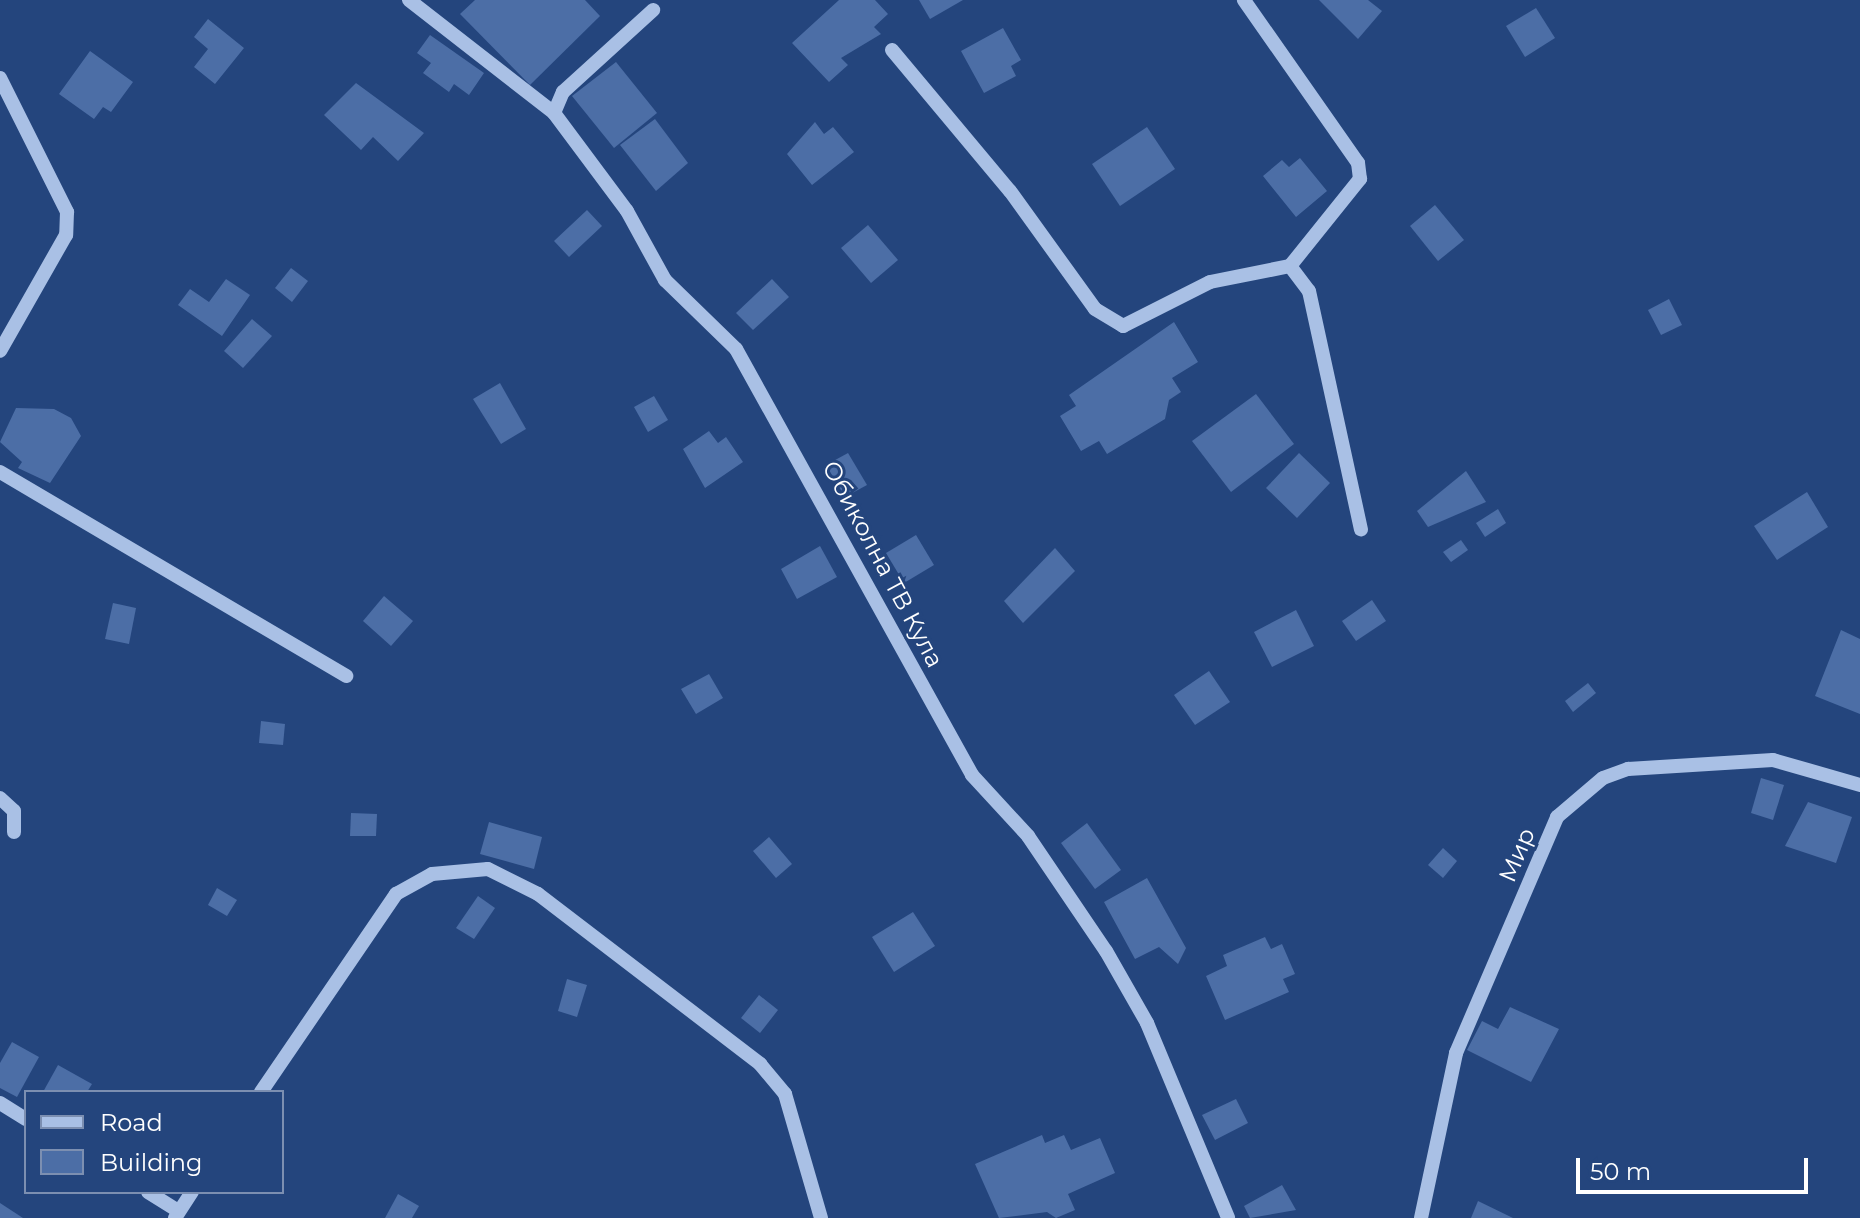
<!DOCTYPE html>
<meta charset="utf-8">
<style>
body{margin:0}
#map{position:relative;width:1860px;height:1218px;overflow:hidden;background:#24457d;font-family:Montserrat,sans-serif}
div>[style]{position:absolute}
.building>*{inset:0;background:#4c6ea6}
.minor>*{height:14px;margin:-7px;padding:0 7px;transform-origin:7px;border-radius:7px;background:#a9c0e5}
span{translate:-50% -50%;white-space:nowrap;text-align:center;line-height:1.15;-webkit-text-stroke:6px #24457d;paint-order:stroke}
.street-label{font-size:24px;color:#fff}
.legend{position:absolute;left:24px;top:1090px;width:260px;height:104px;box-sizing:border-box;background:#24457d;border:2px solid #7c8fb1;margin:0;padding:10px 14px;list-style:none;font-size:24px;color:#fff}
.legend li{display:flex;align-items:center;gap:16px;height:40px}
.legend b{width:40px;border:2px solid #7c8fb1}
.scale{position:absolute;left:1576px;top:1158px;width:232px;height:36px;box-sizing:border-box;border:4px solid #fff;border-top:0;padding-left:10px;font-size:24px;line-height:28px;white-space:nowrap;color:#fff;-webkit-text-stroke:6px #24457d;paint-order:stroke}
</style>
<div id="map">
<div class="building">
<div style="clip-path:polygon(475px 0,585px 0,600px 16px,530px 85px,460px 14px)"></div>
<div style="clip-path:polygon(839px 0,875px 0,888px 14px,874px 27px,881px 34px,841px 58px,848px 65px,829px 82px,792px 43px)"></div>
<div style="clip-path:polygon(919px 0,963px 0,930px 19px)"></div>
<div style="clip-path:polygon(1319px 0,1368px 0,1382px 11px,1358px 39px)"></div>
<div style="clip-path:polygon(1536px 8px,1555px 38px,1525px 57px,1506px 26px)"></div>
<div style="clip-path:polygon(208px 19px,244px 48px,215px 84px,194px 67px,208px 49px,194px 37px)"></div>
<div style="clip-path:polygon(1003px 28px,1021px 60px,1011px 66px,1016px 76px,984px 93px,961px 51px)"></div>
<div style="clip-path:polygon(430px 35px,484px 73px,469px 95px,454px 84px,449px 92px,423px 73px,431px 63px,417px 53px)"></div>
<div style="clip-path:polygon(90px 51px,133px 82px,111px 112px,103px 107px,94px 119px,59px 94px)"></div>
<div style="clip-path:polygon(616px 62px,657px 113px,614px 148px,572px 96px)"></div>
<div style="clip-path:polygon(356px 83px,424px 133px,398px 161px,373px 137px,361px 150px,324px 115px)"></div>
<div style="clip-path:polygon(655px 119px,688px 163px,656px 191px,620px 145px)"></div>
<div style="clip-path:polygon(815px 122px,824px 134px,833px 127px,854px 152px,812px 185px,787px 154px)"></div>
<div style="clip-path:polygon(1147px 127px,1175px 169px,1120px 206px,1092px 164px)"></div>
<div style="clip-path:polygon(1300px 158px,1327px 191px,1296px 217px,1263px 176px,1282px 160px,1289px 167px)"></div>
<div style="clip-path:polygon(1435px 205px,1464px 240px,1438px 261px,1410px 226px)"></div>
<div style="clip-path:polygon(587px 210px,602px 226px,569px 257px,554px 241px)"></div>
<div style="clip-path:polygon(868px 225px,898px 260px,871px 283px,841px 248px)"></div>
<div style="clip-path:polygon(291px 268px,308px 281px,292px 302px,275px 288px)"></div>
<div style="clip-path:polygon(226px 279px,250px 295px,222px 336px,178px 305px,190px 289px,209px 302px)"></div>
<div style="clip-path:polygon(772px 279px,789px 297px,753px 330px,736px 313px)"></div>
<div style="clip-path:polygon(1669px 299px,1682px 325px,1661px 335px,1648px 310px)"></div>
<div style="clip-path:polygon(252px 319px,272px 336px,243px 368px,224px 351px)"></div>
<div style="clip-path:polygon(1174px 322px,1198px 362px,1172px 378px,1181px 392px,1169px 400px,1165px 419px,1107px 454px,1099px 441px,1081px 451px,1060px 416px,1076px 406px,1069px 395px)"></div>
<div style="clip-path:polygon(500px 383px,526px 429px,501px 444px,473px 399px)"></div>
<div style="clip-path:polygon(1256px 394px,1294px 444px,1231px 492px,1192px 441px)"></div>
<div style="clip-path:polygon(654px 396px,668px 420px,648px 432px,634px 407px)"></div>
<div style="clip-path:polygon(16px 408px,54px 409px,71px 418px,81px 436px,50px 483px,18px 468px,22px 462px,0 442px)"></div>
<div style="clip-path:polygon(709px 431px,718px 443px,726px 437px,743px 462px,705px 488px,683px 449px)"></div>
<div style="clip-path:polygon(848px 453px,867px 485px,845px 497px,826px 465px)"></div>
<div style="clip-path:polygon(1299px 453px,1330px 483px,1297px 518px,1266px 488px)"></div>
<div style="clip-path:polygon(1466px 471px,1486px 502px,1428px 527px,1417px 511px)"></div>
<div style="clip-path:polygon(1807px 492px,1828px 527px,1777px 560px,1754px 526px)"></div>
<div style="clip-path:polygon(1498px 509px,1506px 523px,1485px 537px,1476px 523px)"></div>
<div style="clip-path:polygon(916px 535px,934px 565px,904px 583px,886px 553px)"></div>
<div style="clip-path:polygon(1461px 540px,1468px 550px,1451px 562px,1443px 552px)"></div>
<div style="clip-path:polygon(820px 546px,837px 577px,797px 599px,781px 569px)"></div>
<div style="clip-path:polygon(1055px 548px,1075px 571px,1023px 623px,1004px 601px)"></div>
<div style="clip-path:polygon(384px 596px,413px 621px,391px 646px,363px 621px)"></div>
<div style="clip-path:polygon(1372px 600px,1386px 621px,1356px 641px,1342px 621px)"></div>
<div style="clip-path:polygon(113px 603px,136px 608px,129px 644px,105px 639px)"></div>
<div style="clip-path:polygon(1296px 610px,1314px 646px,1272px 667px,1254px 632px)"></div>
<div style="clip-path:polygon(1841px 630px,1860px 639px,1860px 714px,1815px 696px)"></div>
<div style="clip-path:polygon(1209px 671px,1230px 702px,1195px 725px,1174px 695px)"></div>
<div style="clip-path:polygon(709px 674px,723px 698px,696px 714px,681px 689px)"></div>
<div style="clip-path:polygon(1588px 683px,1596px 693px,1573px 712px,1565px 701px)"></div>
<div style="clip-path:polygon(261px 721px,285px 724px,283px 745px,259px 743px)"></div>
<div style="clip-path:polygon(1761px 778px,1784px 785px,1773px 820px,1751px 813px)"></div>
<div style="clip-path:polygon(1808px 802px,1852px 817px,1836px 863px,1785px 846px)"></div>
<div style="clip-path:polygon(351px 813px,377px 814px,376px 836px,350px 836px)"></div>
<div style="clip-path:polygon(489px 822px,542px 837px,534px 869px,480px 854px)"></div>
<div style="clip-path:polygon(1087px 823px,1121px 870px,1095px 889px,1061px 843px)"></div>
<div style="clip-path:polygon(769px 837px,792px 864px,776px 878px,753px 851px)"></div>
<div style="clip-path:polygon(1443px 848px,1457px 861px,1443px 878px,1428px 865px)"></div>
<div style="clip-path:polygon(1147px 878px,1186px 948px,1178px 964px,1159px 947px,1135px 959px,1104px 902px)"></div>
<div style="clip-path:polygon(217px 888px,237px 900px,227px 916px,208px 905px)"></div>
<div style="clip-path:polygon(478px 896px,495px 908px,474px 939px,456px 928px)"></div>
<div style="clip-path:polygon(913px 912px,935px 946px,894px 972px,872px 937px)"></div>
<div style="clip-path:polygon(1265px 937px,1271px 949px,1282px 944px,1295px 974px,1283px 979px,1289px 992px,1225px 1020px,1206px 976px,1227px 966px,1223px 955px)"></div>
<div style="clip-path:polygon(567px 979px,587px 985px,577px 1017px,558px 1011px)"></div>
<div style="clip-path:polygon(759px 995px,778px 1010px,760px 1033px,741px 1018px)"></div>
<div style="clip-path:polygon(1510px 1007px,1559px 1029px,1531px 1082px,1467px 1050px,1482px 1021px,1498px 1029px)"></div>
<div style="clip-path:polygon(12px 1042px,39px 1057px,17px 1097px,0 1088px,0 1063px)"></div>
<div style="clip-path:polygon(58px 1065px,92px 1084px,87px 1092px,43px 1092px)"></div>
<div style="clip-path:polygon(1236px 1099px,1248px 1123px,1215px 1140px,1202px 1115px)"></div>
<div style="clip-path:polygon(1042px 1135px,1045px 1143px,1064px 1135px,1071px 1150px,1100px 1138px,1115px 1173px,1068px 1194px,1075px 1210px,1056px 1218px,1047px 1212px,999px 1218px,975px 1164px)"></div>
<div style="clip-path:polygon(1282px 1185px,1296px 1210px,1250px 1218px,1244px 1206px)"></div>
<div style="clip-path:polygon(398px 1194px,419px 1206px,412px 1218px,385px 1218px)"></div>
<div style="clip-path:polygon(1478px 1201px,1513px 1218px,1471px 1218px)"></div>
<div style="clip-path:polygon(0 1203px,23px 1218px,0 1218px)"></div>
</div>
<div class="minor">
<div style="left:409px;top:0;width:184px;rotate:37.9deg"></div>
<div style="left:554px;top:113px;width:122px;rotate:53.3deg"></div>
<div style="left:627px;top:211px;width:79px;rotate:61.2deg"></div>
<div style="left:665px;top:280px;width:99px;rotate:44.2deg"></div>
<div style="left:736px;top:349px;width:487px;rotate:61deg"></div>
<div style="left:972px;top:775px;width:83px;rotate:47.4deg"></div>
<div style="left:1028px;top:836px;width:139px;rotate:55.9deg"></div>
<div style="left:1106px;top:951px;width:83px;rotate:60.3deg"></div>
<div style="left:1147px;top:1023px;width:211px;rotate:67.4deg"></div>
<div style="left:892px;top:50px;width:184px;rotate:50.1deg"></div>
<div style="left:1010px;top:191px;width:145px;rotate:54.2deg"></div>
<div style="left:1095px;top:309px;width:33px;rotate:31deg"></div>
<div style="left:1123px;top:326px;width:97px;rotate:-26.8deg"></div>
<div style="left:1210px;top:282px;width:82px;rotate:-11.3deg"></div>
<div style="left:1290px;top:266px;width:112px;rotate:-51.2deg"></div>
<div style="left:1360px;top:179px;width:16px;rotate:-97deg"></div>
<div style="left:1358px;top:163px;width:199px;rotate:-125deg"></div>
<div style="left:0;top:78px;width:150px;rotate:63.4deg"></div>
<div style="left:67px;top:212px;width:23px;rotate:92deg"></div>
<div style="left:66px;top:235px;width:133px;rotate:119.6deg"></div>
<div style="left:554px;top:113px;width:23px;rotate:-67deg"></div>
<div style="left:563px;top:92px;width:122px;rotate:-42.3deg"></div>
<div style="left:1290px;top:266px;width:31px;rotate:53deg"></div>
<div style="left:1309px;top:291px;width:244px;rotate:77.7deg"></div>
<div style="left:0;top:472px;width:402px;rotate:30.5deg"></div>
<div style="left:0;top:798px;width:19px;rotate:43deg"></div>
<div style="left:14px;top:811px;width:21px;rotate:90deg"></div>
<div style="left:261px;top:1092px;width:240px;rotate:-55.7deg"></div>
<div style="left:396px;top:894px;width:41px;rotate:-29.1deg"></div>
<div style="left:432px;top:874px;width:56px;rotate:-5.1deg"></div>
<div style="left:488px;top:869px;width:56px;rotate:26.6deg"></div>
<div style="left:538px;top:894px;width:280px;rotate:37.4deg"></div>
<div style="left:760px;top:1064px;width:39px;rotate:50deg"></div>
<div style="left:785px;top:1094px;width:129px;rotate:73.8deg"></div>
<div style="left:0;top:1103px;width:31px;rotate:32deg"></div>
<div style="left:148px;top:1192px;width:36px;rotate:32deg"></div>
<div style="left:175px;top:1218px;width:31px;rotate:-57deg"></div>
<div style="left:1421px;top:1218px;width:169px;rotate:-78deg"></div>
<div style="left:1456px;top:1053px;width:257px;rotate:-66.8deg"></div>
<div style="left:1557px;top:817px;width:60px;rotate:-40.3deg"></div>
<div style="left:1603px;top:778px;width:27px;rotate:-20deg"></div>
<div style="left:1628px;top:769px;width:145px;rotate:-3.6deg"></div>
<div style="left:1773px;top:760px;width:91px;rotate:16deg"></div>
</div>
<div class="street-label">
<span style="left:883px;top:564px;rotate:62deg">Обиколна ТВ Кула</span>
<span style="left:1517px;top:855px;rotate:-67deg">Мир</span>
</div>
<ul class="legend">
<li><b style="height:10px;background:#a9c0e5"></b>Road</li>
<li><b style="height:22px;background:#4c6ea6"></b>Building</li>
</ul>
<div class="scale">50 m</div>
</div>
